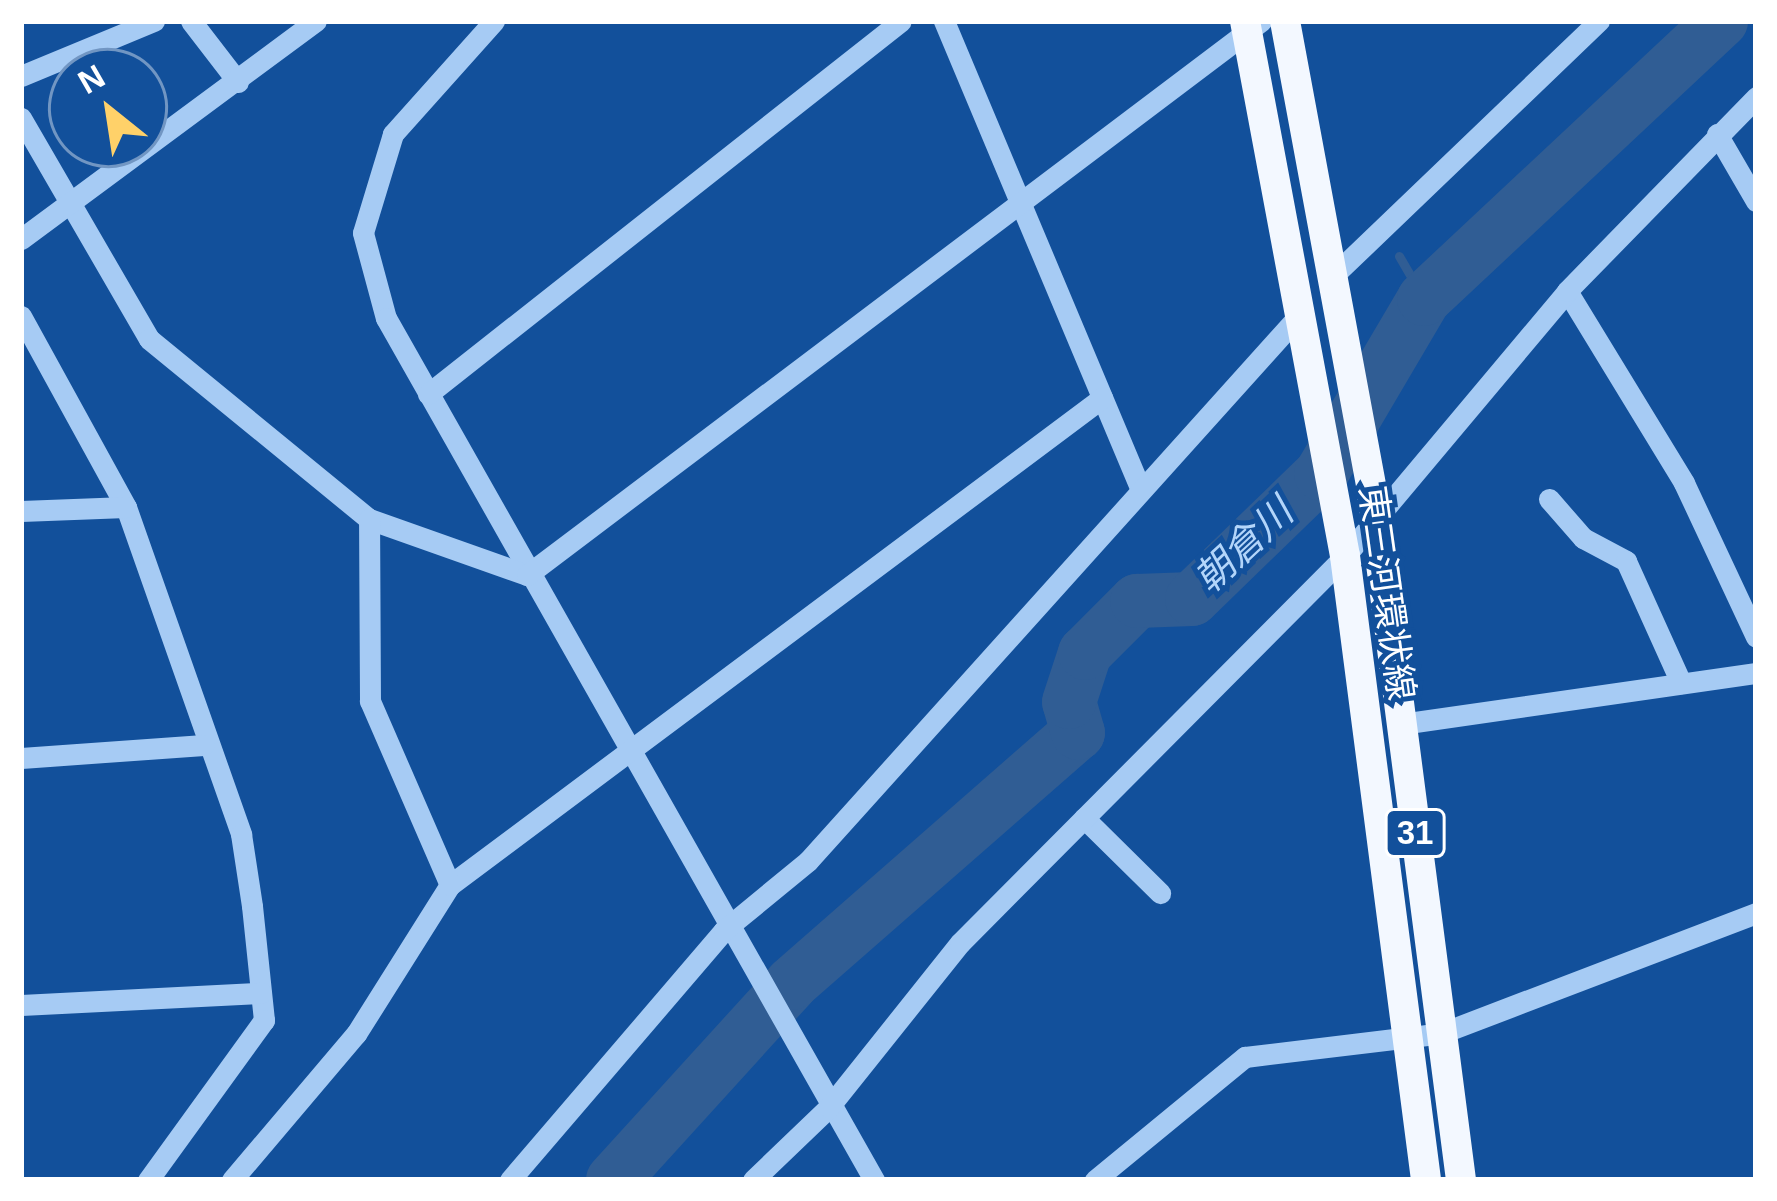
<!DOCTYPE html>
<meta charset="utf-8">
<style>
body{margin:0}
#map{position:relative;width:1777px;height:1201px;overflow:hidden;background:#12509b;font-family:Helvetica,"Noto Sans JP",sans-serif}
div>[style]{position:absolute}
.stream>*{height:9px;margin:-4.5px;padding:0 4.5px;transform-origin:4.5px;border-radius:4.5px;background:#305d94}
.river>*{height:54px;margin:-27px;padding:0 27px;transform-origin:27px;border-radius:27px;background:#305d94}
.minor>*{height:21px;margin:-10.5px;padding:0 10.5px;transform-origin:10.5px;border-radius:10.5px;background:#a6cbf4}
.major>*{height:30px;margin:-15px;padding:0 15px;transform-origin:15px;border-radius:15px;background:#f3f8ff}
span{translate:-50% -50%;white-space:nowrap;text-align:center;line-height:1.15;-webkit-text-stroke:10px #12509b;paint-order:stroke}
.shield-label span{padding:3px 9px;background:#12509b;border:3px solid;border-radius:9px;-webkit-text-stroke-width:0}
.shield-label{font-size:33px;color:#fff;font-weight:700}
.street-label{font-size:36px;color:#fff}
.water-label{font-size:39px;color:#b3d5fa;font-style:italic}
.frame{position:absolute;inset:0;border:24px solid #fff;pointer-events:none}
.north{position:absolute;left:48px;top:48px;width:120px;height:120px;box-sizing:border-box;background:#12509b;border:3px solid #7196c3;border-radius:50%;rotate:330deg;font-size:33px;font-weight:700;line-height:48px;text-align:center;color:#fff}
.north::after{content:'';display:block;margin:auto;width:42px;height:54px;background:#ffd169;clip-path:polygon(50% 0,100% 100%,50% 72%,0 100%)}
</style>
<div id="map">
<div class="stream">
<div style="left:1399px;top:256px;width:50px;rotate:59.8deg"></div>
</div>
<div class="river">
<div style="left:613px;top:1180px;width:266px;rotate:-47.7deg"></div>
<div style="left:792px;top:983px;width:380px;rotate:-41.2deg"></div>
<div style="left:1078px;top:733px;width:32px;rotate:-106deg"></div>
<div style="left:1069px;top:702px;width:52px;rotate:-71.9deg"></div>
<div style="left:1085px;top:653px;width:74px;rotate:-45deg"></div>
<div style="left:1137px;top:601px;width:55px;rotate:-2.1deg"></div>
<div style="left:1192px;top:599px;width:180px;rotate:-44.1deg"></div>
<div style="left:1321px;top:474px;width:203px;rotate:-59.5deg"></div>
<div style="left:1424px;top:299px;width:407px;rotate:-43.1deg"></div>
</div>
<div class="minor">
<div style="left:191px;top:21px;width:77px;rotate:52.4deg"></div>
<div style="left:494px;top:21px;width:152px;rotate:131.8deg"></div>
<div style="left:393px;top:134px;width:103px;rotate:106.9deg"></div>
<div style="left:363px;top:233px;width:88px;rotate:74.9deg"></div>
<div style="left:386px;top:318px;width:991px;rotate:60.48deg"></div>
<div style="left:944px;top:21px;width:509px;rotate:67.22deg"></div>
<div style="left:21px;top:76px;width:144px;rotate:-22.5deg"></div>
<div style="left:21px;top:118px;width:255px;rotate:59.9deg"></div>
<div style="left:149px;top:339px;width:284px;rotate:39.3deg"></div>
<div style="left:369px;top:519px;width:168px;rotate:19.5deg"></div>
<div style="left:527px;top:575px;width:920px;rotate:-37.04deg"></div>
<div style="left:1717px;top:134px;width:78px;rotate:59.8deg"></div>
<div style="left:21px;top:239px;width:367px;rotate:-36.5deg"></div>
<div style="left:1337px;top:272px;width:363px;rotate:-43.8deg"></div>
<div style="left:1567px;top:291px;width:225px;rotate:58.6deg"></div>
<div style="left:1684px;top:483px;width:170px;rotate:64.9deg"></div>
<div style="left:21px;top:316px;width:218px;rotate:61.2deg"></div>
<div style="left:126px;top:507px;width:347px;rotate:70.6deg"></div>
<div style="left:241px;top:834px;width:73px;rotate:81.3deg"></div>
<div style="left:252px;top:906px;width:115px;rotate:84deg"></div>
<div style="left:264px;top:1020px;width:198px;rotate:125.9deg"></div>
<div style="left:428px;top:394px;width:602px;rotate:-38.26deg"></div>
<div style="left:1549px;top:499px;width:52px;rotate:48.9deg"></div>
<div style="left:1583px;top:538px;width:49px;rotate:28.1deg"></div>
<div style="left:1626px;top:561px;width:134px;rotate:65.7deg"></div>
<div style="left:21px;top:511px;width:105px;rotate:-2.2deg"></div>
<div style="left:1401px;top:724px;width:359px;rotate:-8.2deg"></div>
<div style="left:21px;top:758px;width:183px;rotate:-4.1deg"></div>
<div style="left:1084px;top:818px;width:107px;rotate:44.6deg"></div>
<div style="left:450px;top:885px;width:814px;rotate:-36.76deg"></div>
<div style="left:21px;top:1005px;width:240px;rotate:-2.9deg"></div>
<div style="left:232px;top:1180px;width:192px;rotate:-49.7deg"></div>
<div style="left:356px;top:1034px;width:176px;rotate:-57.8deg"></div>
<div style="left:450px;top:885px;width:201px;rotate:-113.5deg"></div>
<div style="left:370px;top:701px;width:182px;rotate:-90.3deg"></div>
<div style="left:510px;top:1180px;width:329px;rotate:-49.4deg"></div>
<div style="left:724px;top:930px;width:109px;rotate:-39.4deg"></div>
<div style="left:808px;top:861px;width:740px;rotate:-48.01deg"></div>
<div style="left:753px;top:1180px;width:105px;rotate:-43.8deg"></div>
<div style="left:829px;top:1107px;width:210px;rotate:-51.4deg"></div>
<div style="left:960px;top:943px;width:546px;rotate:-45.15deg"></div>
<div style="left:1345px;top:556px;width:346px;rotate:-50deg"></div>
<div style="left:1567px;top:291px;width:271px;rotate:-45.7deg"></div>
<div style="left:1095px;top:1180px;width:194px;rotate:-39.4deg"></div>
<div style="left:1245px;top:1057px;width:198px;rotate:-6.9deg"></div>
<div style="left:1442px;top:1033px;width:336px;rotate:-20.9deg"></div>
</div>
<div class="major">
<div style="left:1245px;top:21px;width:544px;rotate:79.41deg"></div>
<div style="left:1345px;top:556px;width:629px;rotate:82.6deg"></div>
<div style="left:1285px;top:21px;width:474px;rotate:79.5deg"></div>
<div style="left:1371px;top:487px;width:699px;rotate:82.6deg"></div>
</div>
<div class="shield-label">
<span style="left:1415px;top:833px">31</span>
</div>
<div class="street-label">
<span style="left:1387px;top:593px;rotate:82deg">東三河環状線</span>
</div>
<div class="water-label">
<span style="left:1244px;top:546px;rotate:-43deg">朝倉川</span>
</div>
<div class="frame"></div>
<div class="north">N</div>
</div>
